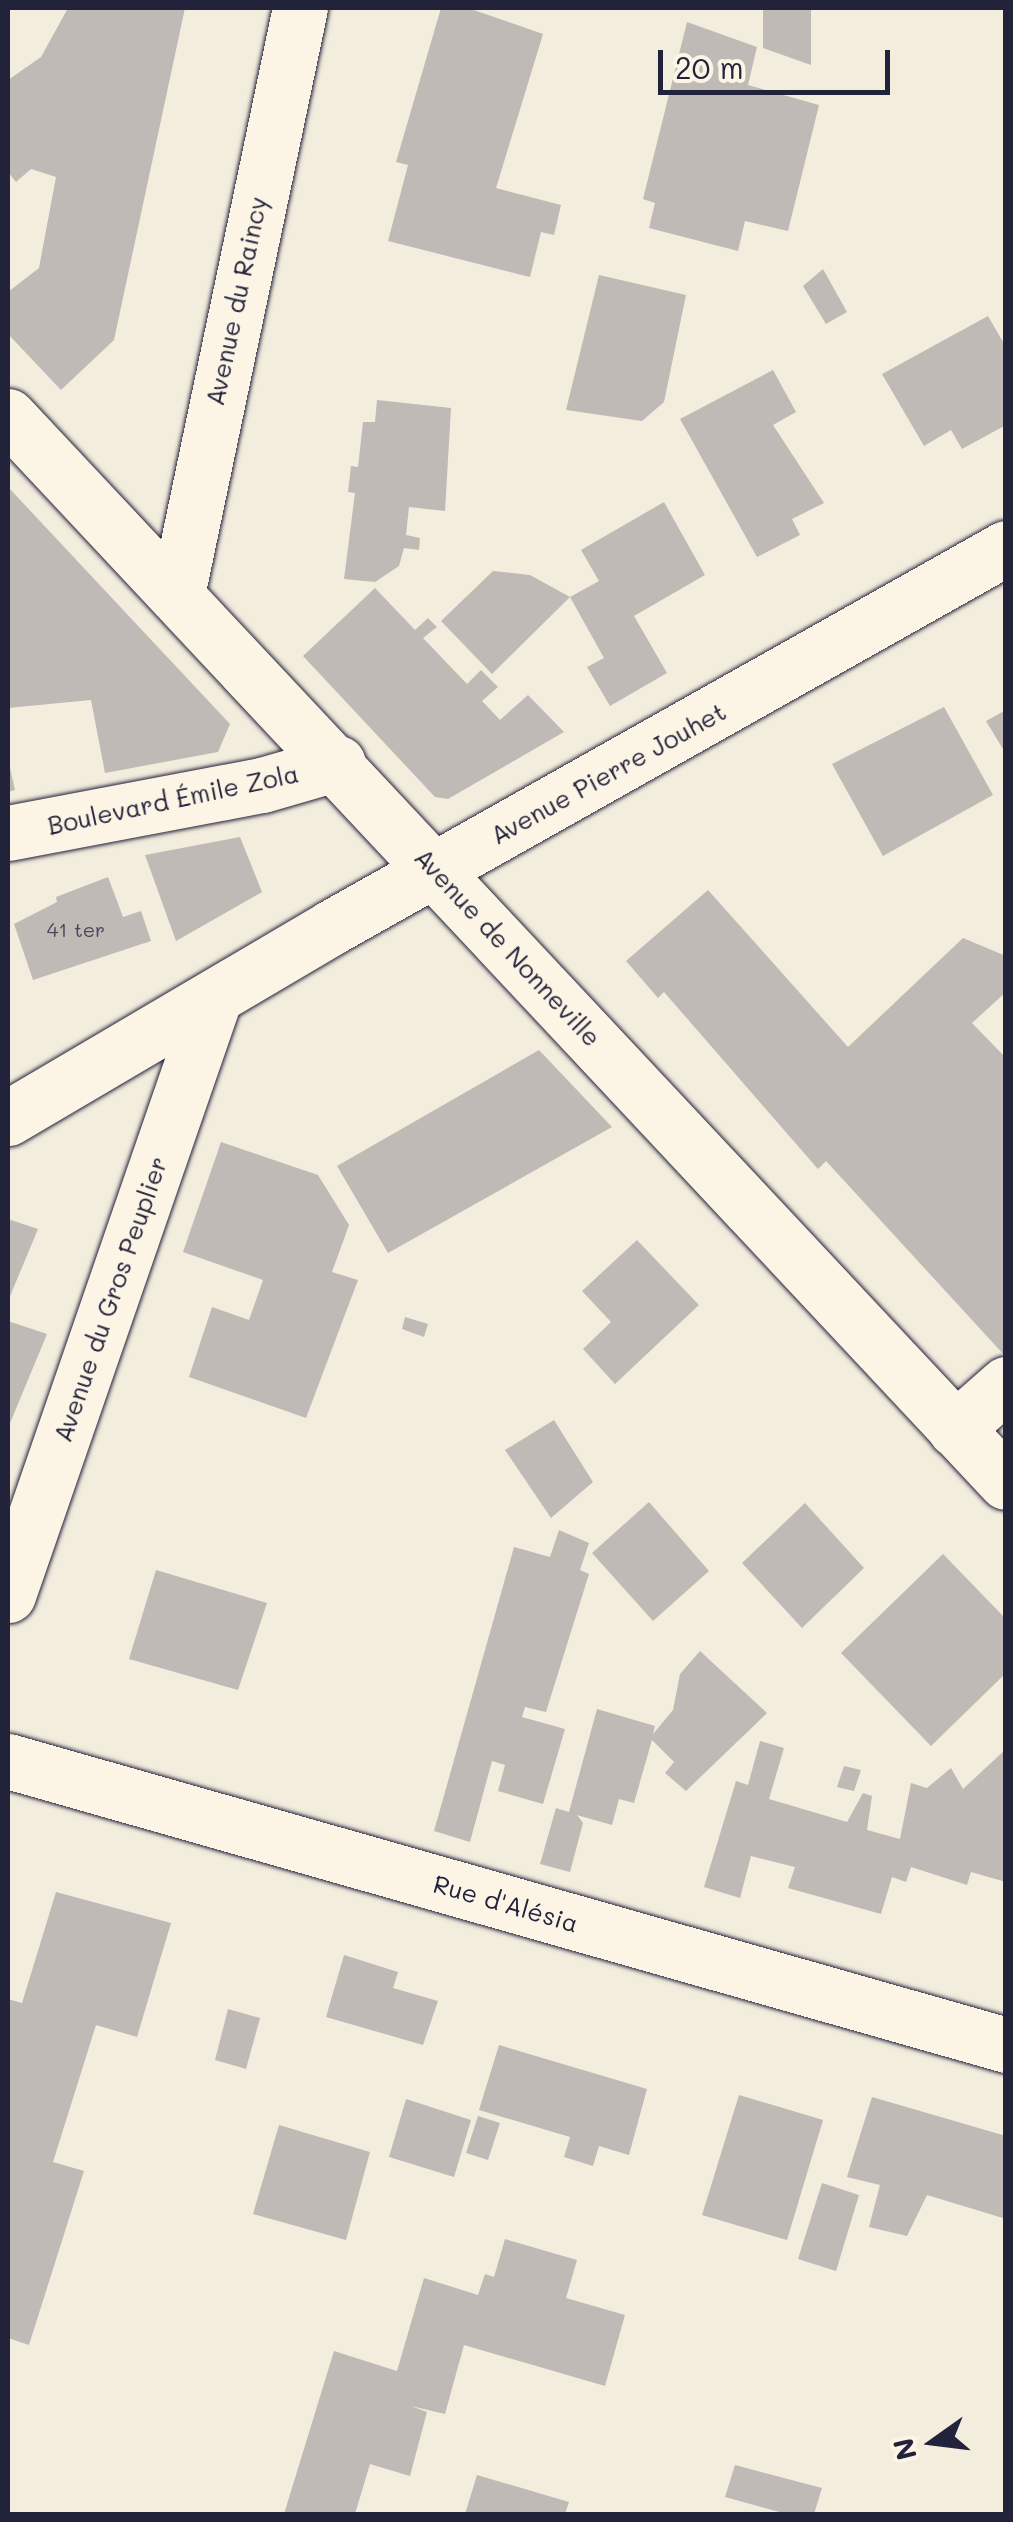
<!DOCTYPE html>
<meta charset="utf-8">
<style>
body{margin:0}
#map{position:relative;width:1013px;height:2522px;overflow:hidden;background:#f3edde;font-family:Mali,sans-serif}
div>[style]{position:absolute}
.building>*{inset:0;background:#bfbab6}
.roads{filter:drop-shadow(0 0 2px #22223b) drop-shadow(0 0 2px #22223b)}
.minor>*{height:55px;margin:-27.5px;padding:0 27.5px;transform-origin:27.5px;border-radius:27.5px;background:#fcf5e5}
span{translate:-50% -50%;white-space:nowrap;text-align:center;line-height:1.15;-webkit-text-stroke:8px #fcf5e5;paint-order:stroke}
.number-label{font-size:20px;color:#49485a}
.number-label span{-webkit-text-stroke-width:0}
.street-label{font-size:25px;color:#22223b}
.frame{position:absolute;inset:0;border:10px solid #22223b;pointer-events:none}
.north{position:absolute;left:883px;top:2392px;width:100px;height:100px;-webkit-text-stroke:8px #fcf5e5;paint-order:stroke;rotate:256deg;font-size:28px;font-weight:700;line-height:40px;text-align:center;color:#22223b}
.north::after{content:'';display:block;margin:auto;width:35px;height:45px;background:#22223b;clip-path:polygon(50% 0,100% 100%,50% 72%,0 100%)}
.scale{position:absolute;left:658px;top:50px;width:232px;height:45px;box-sizing:border-box;border:5px solid #22223b;border-top:0;padding-left:12px;font-size:30px;line-height:35px;white-space:nowrap;color:#22223b;-webkit-text-stroke:8px #fcf5e5;paint-order:stroke}
</style>
<div id="map">
<div class="building">
<div style="clip-path:polygon(68px 8px,185px 8px,114px 340px,61px 390px,8px 334px,8px 292px,39px 268px,56px 177px,31px 169px,16px 182px,8px 172px,8px 80px,41px 57px)"></div>
<div style="clip-path:polygon(441px 8px,468px 8px,543px 34px,496px 188px,561px 205px,554px 235px,541px 232px,530px 277px,388px 241px,408px 165px,396px 162px)"></div>
<div style="clip-path:polygon(763px 8px,811px 8px,811px 65px,763px 48px)"></div>
<div style="clip-path:polygon(687px 22px,757px 47px,748px 85px,819px 105px,788px 231px,745px 221px,738px 251px,649px 228px,655px 203px,643px 199px)"></div>
<div style="clip-path:polygon(823px 269px,847px 312px,826px 324px,803px 286px)"></div>
<div style="clip-path:polygon(599px 275px,686px 295px,664px 402px,642px 421px,566px 410px)"></div>
<div style="clip-path:polygon(988px 316px,1006px 347px,1006px 425px,962px 449px,951px 430px,924px 446px,882px 374px)"></div>
<div style="clip-path:polygon(773px 370px,796px 412px,773px 425px,824px 503px,792px 519px,800px 535px,757px 557px,680px 419px)"></div>
<div style="clip-path:polygon(377px 400px,451px 408px,445px 511px,409px 507px,406px 535px,420px 538px,419px 550px,404px 548px,399px 566px,375px 582px,344px 579px,355px 493px,348px 492px,351px 466px,358px 467px,363px 422px,375px 422px)"></div>
<div style="clip-path:polygon(8px 487px,230px 724px,218px 752px,105px 773px,91px 700px,8px 708px)"></div>
<div style="clip-path:polygon(664px 502px,705px 575px,634px 616px,667px 673px,610px 706px,587px 667px,604px 658px,570px 597px,492px 674px,441px 621px,493px 571px,530px 575px,570px 597px,599px 581px,581px 550px)"></div>
<div style="clip-path:polygon(375px 588px,415px 630px,428px 618px,437px 627px,423px 638px,467px 684px,481px 670px,498px 687px,482px 701px,500px 720px,528px 695px,564px 732px,448px 799px,435px 797px,303px 656px)"></div>
<div style="clip-path:polygon(944px 707px,993px 795px,883px 856px,832px 764px)"></div>
<div style="clip-path:polygon(1006px 710px,1006px 754px,986px 721px)"></div>
<div style="clip-path:polygon(8px 759px,15px 790px,8px 792px)"></div>
<div style="clip-path:polygon(240px 837px,262px 892px,176px 941px,145px 855px)"></div>
<div style="clip-path:polygon(108px 877px,123px 917px,141px 911px,151px 941px,33px 980px,14px 924px,57px 902px,56px 897px)"></div>
<div style="clip-path:polygon(708px 890px,848px 1047px,963px 938px,1006px 956px,1006px 992px,972px 1023px,1006px 1058px,1006px 1357px,826px 1161px,818px 1169px,664px 992px,658px 998px,626px 961px)"></div>
<div style="clip-path:polygon(539px 1050px,612px 1127px,388px 1253px,337px 1166px)"></div>
<div style="clip-path:polygon(221px 1142px,318px 1175px,349px 1225px,332px 1272px,358px 1280px,306px 1418px,189px 1377px,212px 1307px,249px 1320px,263px 1280px,183px 1252px)"></div>
<div style="clip-path:polygon(8px 1219px,38px 1229px,8px 1301px)"></div>
<div style="clip-path:polygon(637px 1240px,699px 1305px,615px 1384px,583px 1349px,611px 1322px,582px 1291px)"></div>
<div style="clip-path:polygon(405px 1317px,428px 1324px,424px 1337px,402px 1329px)"></div>
<div style="clip-path:polygon(8px 1321px,47px 1334px,8px 1428px)"></div>
<div style="clip-path:polygon(554px 1420px,593px 1482px,551px 1518px,505px 1450px)"></div>
<div style="clip-path:polygon(649px 1502px,709px 1571px,653px 1621px,592px 1553px)"></div>
<div style="clip-path:polygon(805px 1503px,864px 1568px,802px 1628px,742px 1563px)"></div>
<div style="clip-path:polygon(559px 1530px,589px 1543px,580px 1570px,589px 1574px,546px 1712px,525px 1707px,522px 1717px,565px 1729px,543px 1804px,498px 1791px,505px 1765px,492px 1761px,470px 1842px,434px 1831px,514px 1547px,550px 1557px)"></div>
<div style="clip-path:polygon(943px 1554px,1006px 1619px,1006px 1673px,931px 1746px,841px 1653px)"></div>
<div style="clip-path:polygon(156px 1570px,267px 1603px,238px 1690px,129px 1659px)"></div>
<div style="clip-path:polygon(700px 1651px,767px 1713px,686px 1791px,665px 1773px,674px 1762px,652px 1740px,634px 1803px,619px 1799px,612px 1825px,577px 1815px,583px 1823px,570px 1872px,540px 1864px,556px 1808px,569px 1812px,597px 1709px,655px 1726px,653px 1734px,673px 1710px,680px 1674px)"></div>
<div style="clip-path:polygon(760px 1741px,784px 1748px,769px 1799px,847px 1822px,863px 1793px,872px 1796px,867px 1830px,900px 1839px,911px 1783px,927px 1788px,951px 1768px,963px 1789px,1006px 1749px,1006px 1882px,971px 1872px,967px 1885px,911px 1867px,906px 1882px,892px 1877px,881px 1914px,788px 1888px,795px 1867px,751px 1856px,740px 1898px,704px 1887px,736px 1781px,748px 1785px)"></div>
<div style="clip-path:polygon(844px 1766px,861px 1770px,854px 1791px,837px 1787px)"></div>
<div style="clip-path:polygon(56px 1892px,171px 1923px,137px 2037px,96px 2025px,53px 2162px,84px 2171px,29px 2345px,8px 2338px,8px 1999px,22px 2003px)"></div>
<div style="clip-path:polygon(344px 1955px,398px 1972px,393px 1988px,438px 2001px,423px 2045px,326px 2017px)"></div>
<div style="clip-path:polygon(228px 2009px,260px 2018px,246px 2069px,215px 2060px)"></div>
<div style="clip-path:polygon(499px 2045px,647px 2089px,629px 2155px,599px 2146px,593px 2166px,564px 2157px,570px 2137px,479px 2110px)"></div>
<div style="clip-path:polygon(739px 2095px,823px 2120px,787px 2240px,702px 2215px)"></div>
<div style="clip-path:polygon(872px 2097px,1006px 2136px,1006px 2219px,927px 2195px,907px 2236px,869px 2227px,880px 2185px,847px 2177px)"></div>
<div style="clip-path:polygon(406px 2099px,471px 2120px,454px 2177px,389px 2157px)"></div>
<div style="clip-path:polygon(478px 2116px,500px 2123px,488px 2160px,466px 2153px)"></div>
<div style="clip-path:polygon(279px 2125px,370px 2152px,346px 2240px,253px 2214px)"></div>
<div style="clip-path:polygon(822px 2183px,859px 2195px,836px 2271px,798px 2259px)"></div>
<div style="clip-path:polygon(505px 2239px,577px 2260px,566px 2298px,625px 2315px,605px 2386px,464px 2345px,445px 2414px,411px 2406px,427px 2412px,410px 2476px,370px 2464px,355px 2514px,284px 2514px,334px 2351px,397px 2371px,424px 2278px,478px 2295px,485px 2274px,494px 2277px)"></div>
<div style="clip-path:polygon(735px 2465px,822px 2488px,814px 2514px,787px 2514px,725px 2497px)"></div>
<div style="clip-path:polygon(477px 2475px,569px 2502px,565px 2514px,465px 2514px)"></div>
</div>
<div class="roads">
<div class="minor">
<div style="left:8px;top:416px;width:1460px;rotate:46.89deg"></div>
<div style="left:177px;top:595px;width:600px;rotate:-78.17deg"></div>
<div style="left:8px;top:833px;width:258px;rotate:-10.7deg"></div>
<div style="left:262px;top:785px;width:79px;rotate:-16.1deg"></div>
<div style="left:8px;top:1118px;width:376px;rotate:-30.5deg"></div>
<div style="left:332px;top:927px;width:773px;rotate:-29.35deg"></div>
<div style="left:955px;top:1429px;width:68px;rotate:-41.4deg"></div>
<div style="left:8px;top:1595px;width:627px;rotate:-70.93deg"></div>
<div style="left:8px;top:1761px;width:1038px;rotate:15.88deg"></div>
</div>
</div>
<div class="number-label">
<span style="left:76px;top:929px">41 ter</span>
</div>
<div class="street-label">
<span style="left:236px;top:301px;rotate:-78deg">Avenue du Raincy</span>
<span style="left:608px;top:773px;rotate:-29deg">Avenue Pierre Jouhet</span>
<span style="left:173px;top:799px;rotate:-12deg">Boulevard Émile Zola</span>
<span style="left:508px;top:947px;rotate:47deg">Avenue de Nonneville</span>
<span style="left:110px;top:1299px;rotate:-71deg">Avenue du Gros Peuplier</span>
<span style="left:506px;top:1903px;rotate:16deg">Rue d'Alésia</span>
</div>
<div class="frame"></div>
<div class="north">N</div>
<div class="scale">20 m</div>
</div>
